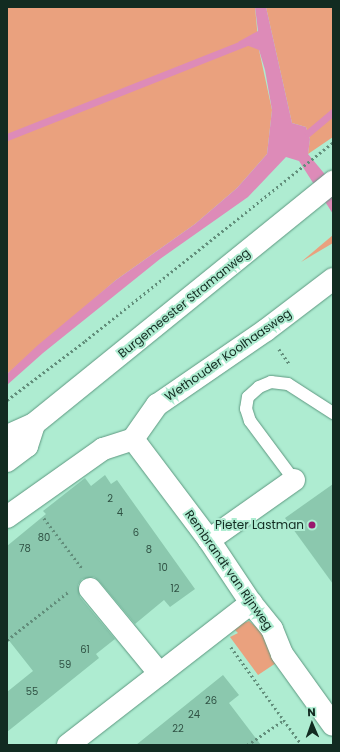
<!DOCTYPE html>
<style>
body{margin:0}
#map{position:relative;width:340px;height:752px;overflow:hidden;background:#aeecd1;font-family:Poppins,sans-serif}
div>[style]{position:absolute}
.green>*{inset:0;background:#eaa17e}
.water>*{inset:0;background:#dd8bb8}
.stream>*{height:7px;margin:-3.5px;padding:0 3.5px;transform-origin:3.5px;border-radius:3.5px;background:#dd8bb8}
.building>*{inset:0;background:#8bc8ae}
.path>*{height:2.5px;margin-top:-1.25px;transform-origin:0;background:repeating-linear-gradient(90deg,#628e7b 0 2px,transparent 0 5px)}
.roads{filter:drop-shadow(0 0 1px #5d9880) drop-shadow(0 0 1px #5d9880)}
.service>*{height:12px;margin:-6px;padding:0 6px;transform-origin:6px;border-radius:6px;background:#fff}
.minor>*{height:22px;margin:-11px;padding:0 11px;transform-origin:11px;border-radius:11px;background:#fff}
.secondary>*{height:22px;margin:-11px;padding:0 11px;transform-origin:11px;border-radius:11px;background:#fff}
.dots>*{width:11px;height:11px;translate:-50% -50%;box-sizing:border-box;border:2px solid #aeecd1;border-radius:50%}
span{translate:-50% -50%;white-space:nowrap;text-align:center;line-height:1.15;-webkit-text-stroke:4px #aeecd1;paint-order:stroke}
.number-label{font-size:10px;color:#305244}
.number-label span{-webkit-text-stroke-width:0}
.street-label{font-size:12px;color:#122b21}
.poi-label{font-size:12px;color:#122b21}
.right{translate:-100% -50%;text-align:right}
.frame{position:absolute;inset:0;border:8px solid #122b21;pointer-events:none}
.north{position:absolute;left:292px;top:704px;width:40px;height:40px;-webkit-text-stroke:3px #aeecd1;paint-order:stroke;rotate:358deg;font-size:11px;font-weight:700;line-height:16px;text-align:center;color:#122b21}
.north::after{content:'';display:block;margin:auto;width:14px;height:18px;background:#122b21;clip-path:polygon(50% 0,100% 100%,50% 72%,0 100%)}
</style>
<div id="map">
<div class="green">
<div style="clip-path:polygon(7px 7px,255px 7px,259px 50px,272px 110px,267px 154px,237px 188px,195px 224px,116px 280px,7px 374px)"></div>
<div style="clip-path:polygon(266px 7px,333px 7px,333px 137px,308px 154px,310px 139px,306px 127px,292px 123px)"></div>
<div style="clip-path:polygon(333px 235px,333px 243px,301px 262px)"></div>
<div style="clip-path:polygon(249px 621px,264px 634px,276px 663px,258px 675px,230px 637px,238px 633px,232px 627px)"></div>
</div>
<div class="water">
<div style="clip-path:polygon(255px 7px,266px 7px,292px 123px,306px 127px,310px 139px,308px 154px,333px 184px,333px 214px,299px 161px,286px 157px,248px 197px,160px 259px,43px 353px,7px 385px,7px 374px,38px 345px,116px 280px,195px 224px,237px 188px,267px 154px,272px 110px,265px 70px,259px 50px,238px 42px,258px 31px)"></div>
</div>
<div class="stream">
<div style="left:308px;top:133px;width:33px;rotate:-40deg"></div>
<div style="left:7px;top:137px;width:260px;rotate:-21.6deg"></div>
</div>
<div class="building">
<div style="clip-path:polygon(105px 475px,111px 484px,117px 480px,195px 589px,170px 607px,164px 600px,135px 624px,99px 581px,94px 577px,82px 579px,78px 585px,80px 597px,115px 639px,96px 654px,99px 658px,7px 732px,7px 692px,33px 671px,7px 638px,7px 546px,46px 514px,43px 511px,85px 478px,91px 486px)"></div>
<div style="clip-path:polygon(333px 484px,333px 584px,285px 518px)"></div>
<div style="clip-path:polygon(223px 675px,239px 695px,229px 703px,261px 745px,136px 745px)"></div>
</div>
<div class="path">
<div style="left:279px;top:349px;width:19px;rotate:55deg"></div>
<div style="left:7px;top:400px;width:98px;rotate:-37.1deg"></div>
<div style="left:85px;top:341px;width:318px;rotate:-38.7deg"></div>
<div style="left:44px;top:518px;width:63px;rotate:52.8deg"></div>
<div style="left:7px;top:640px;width:78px;rotate:-38.2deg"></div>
<div style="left:231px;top:647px;width:121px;rotate:54.1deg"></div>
<div style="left:247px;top:745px;width:45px;rotate:-34deg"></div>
</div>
<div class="roads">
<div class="service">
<div style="left:294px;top:480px;width:74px;rotate:-126.7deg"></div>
<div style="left:250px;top:421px;width:13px;rotate:-108deg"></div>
<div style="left:246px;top:409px;width:12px;rotate:-81deg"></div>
<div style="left:248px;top:397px;width:15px;rotate:-42deg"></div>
<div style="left:259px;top:387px;width:13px;rotate:-23deg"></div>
<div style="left:271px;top:382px;width:17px;rotate:7deg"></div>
<div style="left:288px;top:384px;width:54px;rotate:32.8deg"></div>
</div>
<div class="minor">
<div style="left:133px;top:439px;width:126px;rotate:53deg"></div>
<div style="left:209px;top:540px;width:76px;rotate:56.3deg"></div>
<div style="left:251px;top:603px;width:33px;rotate:51deg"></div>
<div style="left:272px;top:629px;width:27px;rotate:68deg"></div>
<div style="left:282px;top:654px;width:87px;rotate:54.3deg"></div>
<div style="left:133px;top:439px;width:42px;rotate:-54.8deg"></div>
<div style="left:157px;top:405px;width:132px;rotate:-34.5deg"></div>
<div style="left:266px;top:330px;width:84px;rotate:-37.3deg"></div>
<div style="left:7px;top:517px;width:118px;rotate:-35.3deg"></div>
<div style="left:103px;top:449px;width:32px;rotate:-18deg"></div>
<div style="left:209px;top:540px;width:104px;rotate:-35.2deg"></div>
<div style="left:90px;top:589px;width:110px;rotate:50.5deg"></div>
<div style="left:68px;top:745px;width:232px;rotate:-37.8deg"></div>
</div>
<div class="secondary">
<div style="left:7px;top:436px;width:30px;rotate:-24deg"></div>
<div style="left:34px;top:424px;width:385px;rotate:-39deg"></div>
<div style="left:7px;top:461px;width:25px;rotate:-37deg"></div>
<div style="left:27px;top:446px;width:23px;rotate:-72deg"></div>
</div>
</div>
<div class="dots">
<div style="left:312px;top:525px;background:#99186d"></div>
</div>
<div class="number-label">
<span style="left:110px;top:499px">2</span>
<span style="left:120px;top:513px">4</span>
<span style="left:136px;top:533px">6</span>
<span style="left:44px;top:538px">80</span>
<span style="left:25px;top:549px">78</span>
<span style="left:149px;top:550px">8</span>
<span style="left:163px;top:568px">10</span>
<span style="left:175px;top:589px">12</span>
<span style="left:85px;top:650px">61</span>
<span style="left:65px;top:665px">59</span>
<span style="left:32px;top:692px">55</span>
<span style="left:211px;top:701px">26</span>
<span style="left:194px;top:715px">24</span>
<span style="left:178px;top:729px">22</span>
</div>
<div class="street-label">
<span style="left:184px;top:303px;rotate:-39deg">Burgemeester Stramanweg</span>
<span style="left:228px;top:355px;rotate:-35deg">Wethouder Koolhaasweg</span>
<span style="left:229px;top:570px;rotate:55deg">Rembrandt van Rijnweg</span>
</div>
<div class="poi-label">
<span class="right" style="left:304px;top:525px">Pieter Lastman</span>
</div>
<div class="frame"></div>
<div class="north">N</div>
</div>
